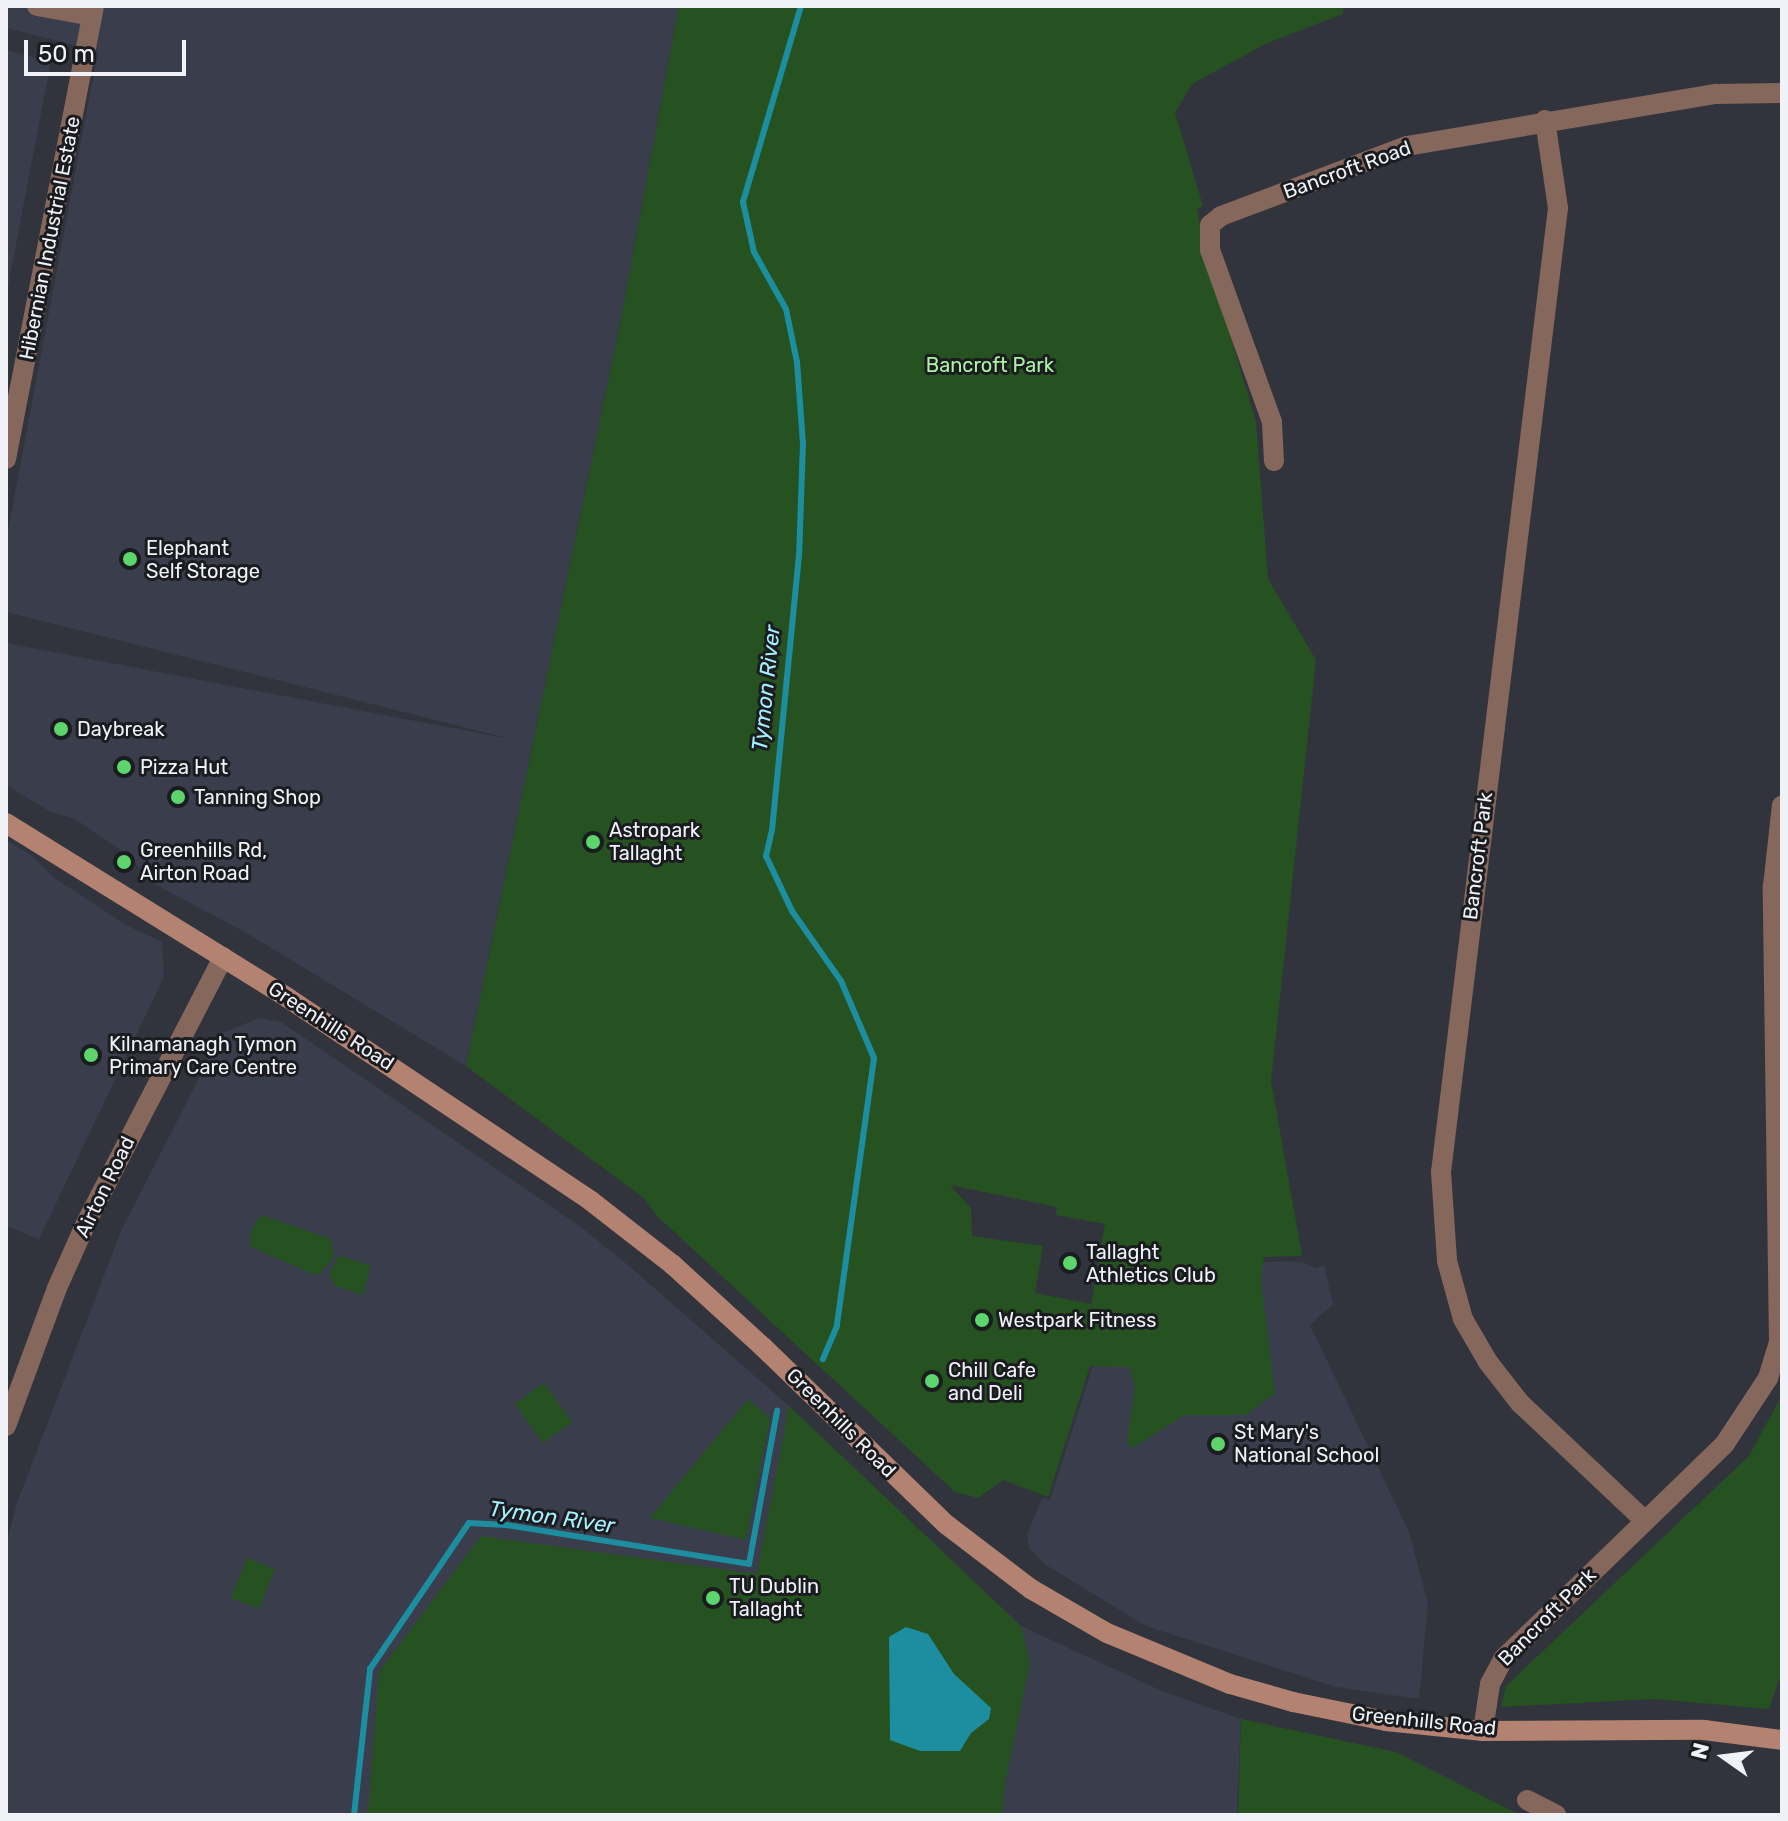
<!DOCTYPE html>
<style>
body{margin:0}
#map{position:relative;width:1788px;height:1821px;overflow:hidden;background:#32343d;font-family:Rubik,sans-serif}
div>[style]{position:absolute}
.built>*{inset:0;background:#393d4c}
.green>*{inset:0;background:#255220}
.water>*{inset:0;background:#1d8e9f}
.stream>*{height:6px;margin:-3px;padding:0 3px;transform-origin:3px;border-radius:3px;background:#1d8e9f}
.minor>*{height:20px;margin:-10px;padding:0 10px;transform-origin:10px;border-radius:10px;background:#86675c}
.tertiary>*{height:20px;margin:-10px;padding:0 10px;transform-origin:10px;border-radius:10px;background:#86675c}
.secondary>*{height:20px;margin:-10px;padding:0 10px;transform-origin:10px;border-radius:10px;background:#b38271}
.dots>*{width:22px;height:22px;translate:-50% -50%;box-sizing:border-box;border:4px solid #1b1c20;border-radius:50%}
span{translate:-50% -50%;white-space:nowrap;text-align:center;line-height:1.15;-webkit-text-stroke:6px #1b1c20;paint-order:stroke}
.street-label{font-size:20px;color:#f1f2f8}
.park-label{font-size:20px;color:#acf2a4}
.poi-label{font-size:20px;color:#f1f2f8}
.left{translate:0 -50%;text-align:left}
.water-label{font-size:22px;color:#a5f0fe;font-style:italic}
.frame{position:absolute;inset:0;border:8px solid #f1f2f8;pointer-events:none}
.north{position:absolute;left:1684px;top:1717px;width:80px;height:80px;-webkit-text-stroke:6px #1b1c20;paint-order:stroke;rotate:284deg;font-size:22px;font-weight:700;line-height:32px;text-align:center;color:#f1f2f8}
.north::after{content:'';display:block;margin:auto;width:28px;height:36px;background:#f1f2f8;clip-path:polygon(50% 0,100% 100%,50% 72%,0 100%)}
.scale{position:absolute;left:24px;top:40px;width:162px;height:36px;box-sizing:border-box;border:4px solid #f1f2f8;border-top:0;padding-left:10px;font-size:24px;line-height:28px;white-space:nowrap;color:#f1f2f8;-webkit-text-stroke:6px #1b1c20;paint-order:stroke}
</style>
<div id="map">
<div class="built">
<div style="clip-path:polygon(6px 6px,679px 6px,620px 324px,466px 1066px,245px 932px,156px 885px,125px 853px,75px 819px,51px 812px,6px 785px,6px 643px,515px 740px,6px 612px,6px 541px,98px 51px,6px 28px)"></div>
<div style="clip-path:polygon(6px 50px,51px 61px,6px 297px)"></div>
<div style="clip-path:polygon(6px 840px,31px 855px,53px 877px,126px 925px,162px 942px,164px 977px,39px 1239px,6px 1226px)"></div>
<div style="clip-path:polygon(259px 1018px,281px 1022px,577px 1224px,622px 1260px,789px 1406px,1021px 1626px,1162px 1691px,1241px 1719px,1237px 1815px,6px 1815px,6px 1544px,17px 1503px,121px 1231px,222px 1033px)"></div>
<div style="clip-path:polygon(1282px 1261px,1305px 1263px,1315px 1268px,1324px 1265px,1333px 1304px,1310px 1325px,1409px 1532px,1428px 1603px,1419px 1699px,1336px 1687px,1146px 1626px,1046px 1565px,1029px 1548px,1027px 1535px,1042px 1498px,1050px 1500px,1092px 1369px,1108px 1275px)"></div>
</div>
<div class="green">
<div style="clip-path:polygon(evenodd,679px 6px,1343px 6px,1343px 14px,1265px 44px,1192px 84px,1175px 113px,1203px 206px,1197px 208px,1204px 248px,1256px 422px,1268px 579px,1316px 660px,1271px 1081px,1302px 1256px,1264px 1257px,1261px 1281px,1275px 1393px,1246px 1415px,1185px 1415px,1134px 1447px,1127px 1445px,1135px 1385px,1129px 1367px,1090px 1366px,1048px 1497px,1003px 1480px,978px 1498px,955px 1492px,655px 1214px,645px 1199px,466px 1066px,620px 324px,679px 6px,950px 1185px,1057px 1207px,1056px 1215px,1105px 1224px,1091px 1304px,1035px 1293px,1043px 1246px,972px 1236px,971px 1208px,950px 1185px)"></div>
<div style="clip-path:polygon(261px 1215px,331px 1239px,334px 1257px,318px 1276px,251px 1247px,251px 1231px)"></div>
<div style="clip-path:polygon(339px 1256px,371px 1265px,363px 1295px,335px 1286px,329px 1274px)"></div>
<div style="clip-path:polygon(544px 1383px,572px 1422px,543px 1443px,515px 1404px)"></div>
<div style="clip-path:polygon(1782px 1395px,1782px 1671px,1769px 1709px,1654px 1699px,1501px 1707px,1506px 1686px,1749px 1456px)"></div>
<div style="clip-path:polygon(748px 1399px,770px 1418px,746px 1540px,650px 1518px)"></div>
<div style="clip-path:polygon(789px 1406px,1021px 1626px,1030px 1663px,1005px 1784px,1002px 1815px,368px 1815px,379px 1672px,481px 1536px,757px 1574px)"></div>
<div style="clip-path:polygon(247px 1558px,275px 1569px,259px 1609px,231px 1598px)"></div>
<div style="clip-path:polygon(1241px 1719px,1396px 1752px,1520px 1815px,1238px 1815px)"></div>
</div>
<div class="water">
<div style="clip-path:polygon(906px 1627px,928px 1634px,954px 1674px,991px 1708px,989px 1719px,971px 1733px,960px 1751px,920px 1751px,890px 1740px,889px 1637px)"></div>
</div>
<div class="stream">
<div style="left:801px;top:6px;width:204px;rotate:106.5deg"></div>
<div style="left:743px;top:202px;width:51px;rotate:77.6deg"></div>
<div style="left:754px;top:252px;width:65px;rotate:60.7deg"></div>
<div style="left:786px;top:309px;width:54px;rotate:78.3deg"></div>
<div style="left:797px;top:362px;width:81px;rotate:85.8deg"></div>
<div style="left:803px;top:443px;width:112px;rotate:92deg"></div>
<div style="left:799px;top:555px;width:276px;rotate:95.6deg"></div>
<div style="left:772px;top:830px;width:27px;rotate:103deg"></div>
<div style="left:766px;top:856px;width:61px;rotate:64.7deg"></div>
<div style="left:792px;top:911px;width:85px;rotate:55deg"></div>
<div style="left:841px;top:981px;width:84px;rotate:66.8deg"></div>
<div style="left:874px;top:1058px;width:271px;rotate:97.9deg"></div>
<div style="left:837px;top:1326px;width:36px;rotate:113deg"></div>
<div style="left:354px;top:1815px;width:147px;rotate:-83.7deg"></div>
<div style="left:370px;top:1669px;width:176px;rotate:-55.9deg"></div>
<div style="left:469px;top:1523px;width:37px;rotate:3deg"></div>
<div style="left:506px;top:1525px;width:246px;rotate:9.1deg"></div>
<div style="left:749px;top:1564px;width:156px;rotate:-79.6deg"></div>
</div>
<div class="minor">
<div style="left:37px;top:6px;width:56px;rotate:10.3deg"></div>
<div style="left:1545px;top:120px;width:89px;rotate:81.6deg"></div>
<div style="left:1558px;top:208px;width:971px;rotate:96.92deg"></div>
<div style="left:1441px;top:1172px;width:89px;rotate:86.1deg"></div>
<div style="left:1447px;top:1261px;width:60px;rotate:74.6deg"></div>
<div style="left:1463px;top:1319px;width:50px;rotate:59.8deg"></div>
<div style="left:1488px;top:1362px;width:52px;rotate:52deg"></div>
<div style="left:1520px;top:1403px;width:172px;rotate:43.3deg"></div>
<div style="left:6px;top:459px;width:461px;rotate:-79deg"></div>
<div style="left:1274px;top:461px;width:39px;rotate:-93deg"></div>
<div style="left:1272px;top:422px;width:183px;rotate:-109.8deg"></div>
<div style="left:1210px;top:250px;width:25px;rotate:-90deg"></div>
<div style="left:1210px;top:225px;width:14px;rotate:-39deg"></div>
<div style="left:1221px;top:216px;width:199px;rotate:-20.6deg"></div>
<div style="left:1407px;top:146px;width:313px;rotate:-9.6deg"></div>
<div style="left:1716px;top:94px;width:66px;rotate:-0.9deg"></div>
<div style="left:1483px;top:1731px;width:48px;rotate:-81.5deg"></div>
<div style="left:1490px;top:1684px;width:30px;rotate:-62deg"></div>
<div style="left:1504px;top:1658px;width:306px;rotate:-44.1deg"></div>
<div style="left:1724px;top:1445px;width:80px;rotate:-56.7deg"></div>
<div style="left:1768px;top:1378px;width:38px;rotate:-73deg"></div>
<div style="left:1779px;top:1342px;width:456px;rotate:-90.8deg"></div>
<div style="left:1773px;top:886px;width:81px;rotate:-83.7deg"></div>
<div style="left:1527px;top:1800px;width:33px;rotate:27deg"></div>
</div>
<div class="tertiary">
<div style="left:6px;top:1426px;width:147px;rotate:-69.7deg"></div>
<div style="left:57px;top:1288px;width:73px;rotate:-65.9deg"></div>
<div style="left:87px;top:1221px;width:297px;rotate:-62.7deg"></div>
</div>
<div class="secondary">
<div style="left:6px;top:823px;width:332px;rotate:31.8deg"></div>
<div style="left:288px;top:998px;width:365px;rotate:33.8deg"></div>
<div style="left:591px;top:1201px;width:103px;rotate:37.9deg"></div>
<div style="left:672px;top:1264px;width:123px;rotate:42.4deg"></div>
<div style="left:763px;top:1347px;width:256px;rotate:44.1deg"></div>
<div style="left:947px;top:1525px;width:106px;rotate:37.3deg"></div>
<div style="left:1031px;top:1589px;width:88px;rotate:30.1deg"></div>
<div style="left:1107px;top:1633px;width:133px;rotate:22.5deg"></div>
<div style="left:1230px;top:1684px;width:66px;rotate:15.9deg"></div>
<div style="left:1293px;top:1702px;width:95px;rotate:11.5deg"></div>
<div style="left:1386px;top:1721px;width:98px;rotate:5.9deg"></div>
<div style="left:1483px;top:1731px;width:221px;rotate:-0.3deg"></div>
<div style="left:1704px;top:1730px;width:79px;rotate:7.3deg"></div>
</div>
<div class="dots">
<div style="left:130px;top:559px;background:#5dd56c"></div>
<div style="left:61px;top:729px;background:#5dd56c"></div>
<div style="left:124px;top:767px;background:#5dd56c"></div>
<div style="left:178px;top:797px;background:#5dd56c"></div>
<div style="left:593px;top:842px;background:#5dd56c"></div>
<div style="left:124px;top:862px;background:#5dd56c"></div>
<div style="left:91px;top:1055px;background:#5dd56c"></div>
<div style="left:1070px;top:1263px;background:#5dd56c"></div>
<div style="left:982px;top:1320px;background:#5dd56c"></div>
<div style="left:932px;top:1381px;background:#5dd56c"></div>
<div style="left:1218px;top:1444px;background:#5dd56c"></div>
<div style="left:713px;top:1598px;background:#5dd56c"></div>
</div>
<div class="street-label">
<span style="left:1347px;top:170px;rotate:-20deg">Bancroft Road</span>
<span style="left:50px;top:238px;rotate:-79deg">Hibernian Industrial Estate</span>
<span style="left:1478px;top:856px;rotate:-83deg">Bancroft Park</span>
<span style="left:331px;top:1026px;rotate:33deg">Greenhills Road</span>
<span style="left:105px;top:1187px;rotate:-64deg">Airton Road</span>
<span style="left:841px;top:1423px;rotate:45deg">Greenhills Road</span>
<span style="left:1547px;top:1617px;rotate:-45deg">Bancroft Park</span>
<span style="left:1424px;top:1721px;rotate:6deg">Greenhills Road</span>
</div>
<div class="park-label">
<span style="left:990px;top:365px">Bancroft Park</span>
</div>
<div class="poi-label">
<span class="left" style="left:146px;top:560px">Elephant<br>Self Storage</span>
<span class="left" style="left:77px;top:729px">Daybreak</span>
<span class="left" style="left:140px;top:767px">Pizza Hut</span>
<span class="left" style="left:194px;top:797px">Tanning Shop</span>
<span class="left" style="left:609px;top:842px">Astropark<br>Tallaght</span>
<span class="left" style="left:140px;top:862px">Greenhills Rd,<br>Airton Road</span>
<span class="left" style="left:109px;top:1056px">Kilnamanagh Tymon<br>Primary Care Centre</span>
<span class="left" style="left:1086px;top:1264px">Tallaght<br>Athletics Club</span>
<span class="left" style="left:998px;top:1320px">Westpark Fitness</span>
<span class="left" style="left:948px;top:1382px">Chill Cafe<br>and Deli</span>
<span class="left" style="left:1234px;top:1444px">St Mary's<br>National School</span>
<span class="left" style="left:729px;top:1598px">TU Dublin<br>Tallaght</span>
</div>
<div class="water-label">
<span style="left:766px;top:688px;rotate:-84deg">Tymon River</span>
<span style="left:552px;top:1517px;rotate:8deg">Tymon River</span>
</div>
<div class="frame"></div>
<div class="north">N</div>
<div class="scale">50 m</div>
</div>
